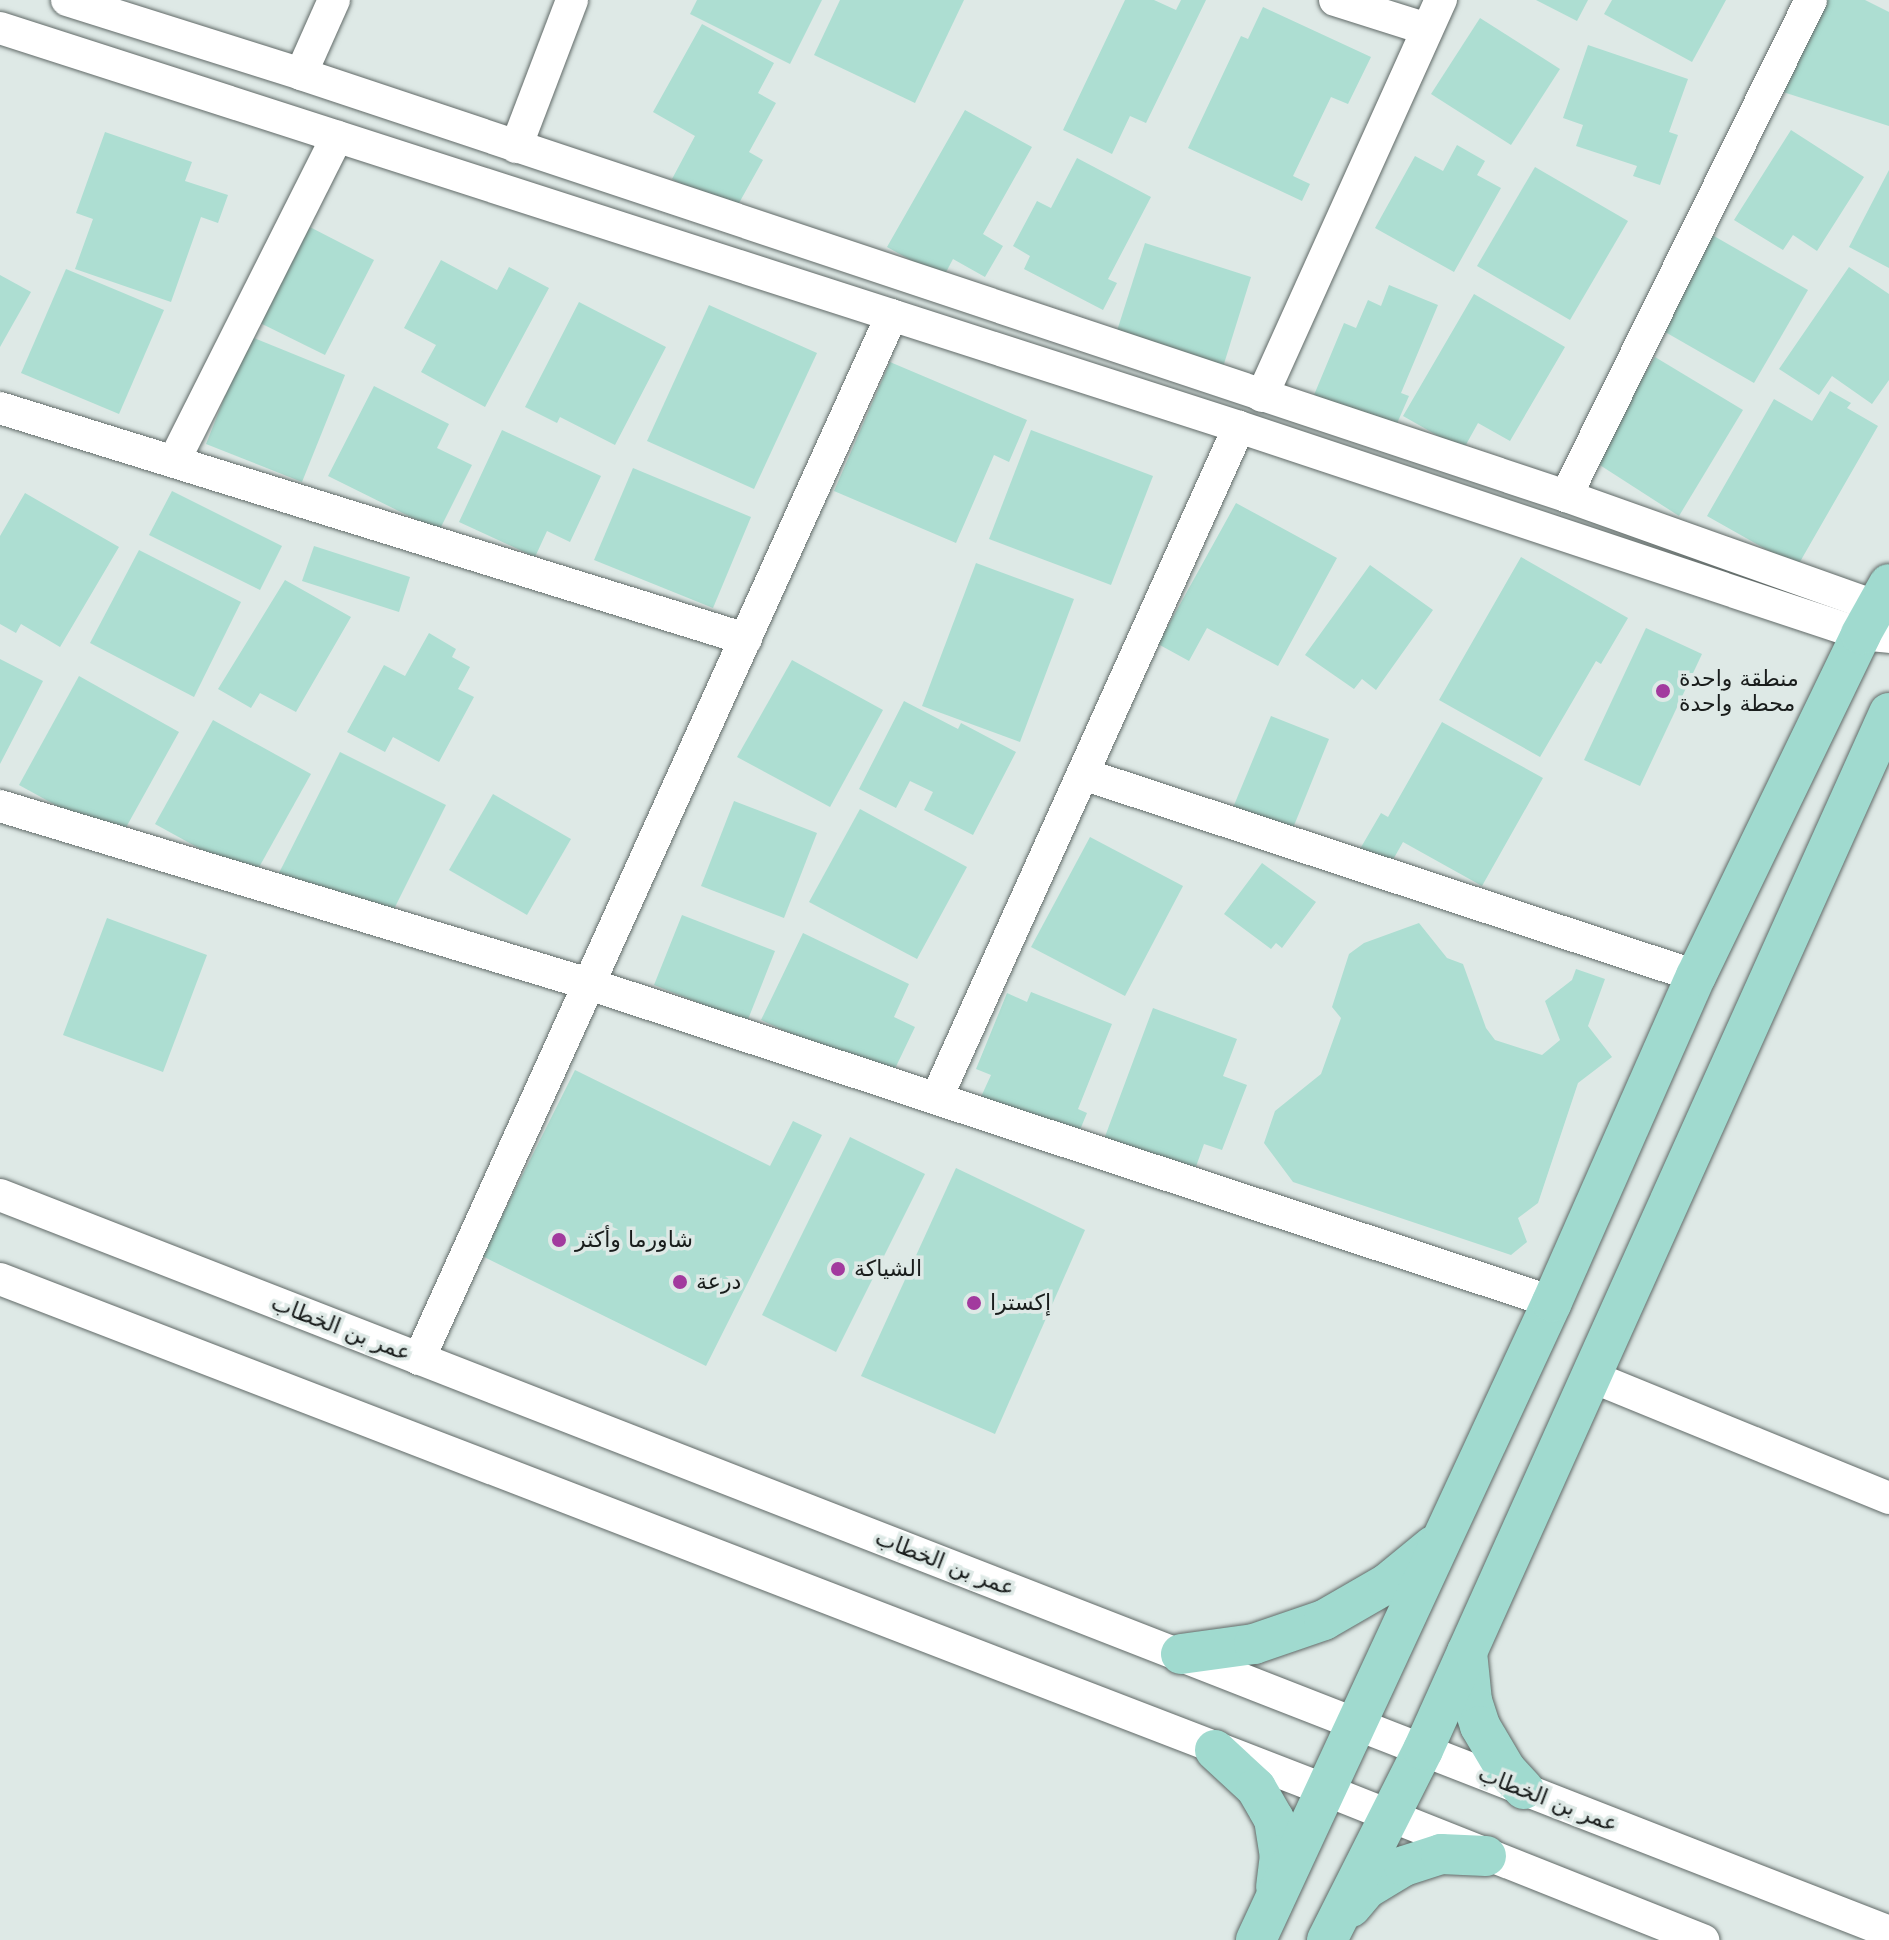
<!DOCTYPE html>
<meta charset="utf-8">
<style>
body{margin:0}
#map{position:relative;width:1889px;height:1940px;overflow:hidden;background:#dee9e6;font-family:"DejaVu Sans","Noto Naskh Arabic",sans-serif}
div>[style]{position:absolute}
.building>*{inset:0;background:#added2}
.roads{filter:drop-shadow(0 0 2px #616a68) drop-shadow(0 0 2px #616a68)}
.minor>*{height:32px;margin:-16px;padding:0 16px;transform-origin:16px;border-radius:16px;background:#fff}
.major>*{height:40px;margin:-20px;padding:0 20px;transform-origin:20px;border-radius:20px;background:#a0dacf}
.dots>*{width:22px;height:22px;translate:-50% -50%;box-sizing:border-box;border:4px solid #dee9e6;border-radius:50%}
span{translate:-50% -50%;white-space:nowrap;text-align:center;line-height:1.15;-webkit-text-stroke:7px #dee9e6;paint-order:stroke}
.poi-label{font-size:22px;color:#191d1c}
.left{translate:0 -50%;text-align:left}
.street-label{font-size:22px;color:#191d1c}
</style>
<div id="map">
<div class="building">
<div style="clip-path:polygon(697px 0,822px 0,790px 64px,690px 14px)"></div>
<div style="clip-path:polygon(840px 0,964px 0,915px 103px,814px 55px)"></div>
<div style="clip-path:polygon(1125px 0,1154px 0,1176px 10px,1181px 0,1206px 0,1146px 123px,1130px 116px,1112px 154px,1063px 130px)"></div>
<div style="clip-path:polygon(1536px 0,1588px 0,1577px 21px)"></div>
<div style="clip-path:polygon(1612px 0,1726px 0,1692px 62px,1604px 14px)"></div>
<div style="clip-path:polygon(1825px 0,1865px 0,1889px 12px,1889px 126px,1783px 92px)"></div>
<div style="clip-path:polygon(1263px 7px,1371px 57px,1348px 104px,1331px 97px,1293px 176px,1310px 184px,1302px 201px,1188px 148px,1241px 36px,1248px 39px)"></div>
<div style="clip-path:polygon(1480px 18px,1560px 69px,1511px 145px,1431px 94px)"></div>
<div style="clip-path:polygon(702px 24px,774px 63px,758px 93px,776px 103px,749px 152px,763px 160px,734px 212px,672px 179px,695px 136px,653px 112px)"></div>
<div style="clip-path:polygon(1588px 45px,1688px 79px,1669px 132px,1678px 135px,1660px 185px,1633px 176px,1637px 166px,1576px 146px,1583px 125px,1563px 118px)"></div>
<div style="clip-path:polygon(965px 110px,1032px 147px,983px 234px,1003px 246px,985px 277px,953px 259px,943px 278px,887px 247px)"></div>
<div style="clip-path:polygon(1791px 130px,1864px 177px,1817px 251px,1793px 235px,1783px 250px,1734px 220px)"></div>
<div style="clip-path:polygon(105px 132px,192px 162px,185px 181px,228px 195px,218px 223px,201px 217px,171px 302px,75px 269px,93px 219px,76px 213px)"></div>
<div style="clip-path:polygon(1457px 145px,1485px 161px,1477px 175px,1501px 188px,1454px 272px,1375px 228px,1415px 156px,1443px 171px)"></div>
<div style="clip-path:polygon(1077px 158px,1151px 197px,1108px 279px,1117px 283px,1103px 310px,1024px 269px,1030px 256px,1013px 246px,1037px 201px,1051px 208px)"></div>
<div style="clip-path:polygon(1535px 167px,1628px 221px,1570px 320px,1477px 266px)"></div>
<div style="clip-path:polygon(1889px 170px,1889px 268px,1849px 247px)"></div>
<div style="clip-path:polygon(304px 224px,374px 260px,325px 355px,254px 320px)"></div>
<div style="clip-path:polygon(1707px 232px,1808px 290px,1754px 383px,1653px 325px)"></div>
<div style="clip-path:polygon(1145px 243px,1251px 277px,1223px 367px,1116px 334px)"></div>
<div style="clip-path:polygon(441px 260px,497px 290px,509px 267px,549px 288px,485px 407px,421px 372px,436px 345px,404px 328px)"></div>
<div style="clip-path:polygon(1849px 267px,1889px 294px,1889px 380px,1872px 404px,1832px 376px,1819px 395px,1779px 369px)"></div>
<div style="clip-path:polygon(66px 269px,164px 310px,119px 414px,21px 373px)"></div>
<div style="clip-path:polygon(0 275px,31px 292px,0 347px)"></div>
<div style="clip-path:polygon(1389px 285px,1438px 305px,1401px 393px,1409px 396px,1395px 428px,1314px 395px,1344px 323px,1356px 328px,1368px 300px,1381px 306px)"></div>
<div style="clip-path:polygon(1474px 294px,1565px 347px,1510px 441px,1478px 423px,1463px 450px,1403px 416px)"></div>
<div style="clip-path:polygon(579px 302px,666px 347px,615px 445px,560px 417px,557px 423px,525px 407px)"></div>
<div style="clip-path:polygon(709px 305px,817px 353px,754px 489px,647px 441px)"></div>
<div style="clip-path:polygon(249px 336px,345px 375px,302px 482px,206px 444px)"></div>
<div style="clip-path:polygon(1655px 357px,1743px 410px,1679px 516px,1592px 460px)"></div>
<div style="clip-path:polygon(890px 362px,1027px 420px,1009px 462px,994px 455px,956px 543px,834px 491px)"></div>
<div style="clip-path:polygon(374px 386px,449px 424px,437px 448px,472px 465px,439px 531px,328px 476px)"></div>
<div style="clip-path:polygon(1830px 391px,1851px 403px,1847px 408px,1878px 426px,1797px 567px,1707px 516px,1774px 399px,1812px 421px)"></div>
<div style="clip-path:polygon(502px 430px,601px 476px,570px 542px,547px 531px,535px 557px,459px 522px)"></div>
<div style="clip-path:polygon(1031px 430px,1153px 476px,1111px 585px,989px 539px)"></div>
<div style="clip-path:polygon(633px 468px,751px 517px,713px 608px,594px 560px)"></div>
<div style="clip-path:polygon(172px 491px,282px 546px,260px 590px,149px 535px)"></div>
<div style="clip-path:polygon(25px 493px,119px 547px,60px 647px,21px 624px,16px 633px,0 624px,0 536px)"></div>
<div style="clip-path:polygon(1236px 503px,1337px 558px,1278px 666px,1207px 628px,1189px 661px,1158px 644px)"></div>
<div style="clip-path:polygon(314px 546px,410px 577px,399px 612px,302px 581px)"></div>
<div style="clip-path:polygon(139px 550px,241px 602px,194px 697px,90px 643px)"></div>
<div style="clip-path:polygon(1521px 557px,1628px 618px,1601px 664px,1596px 661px,1540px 757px,1439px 700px)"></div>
<div style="clip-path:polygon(976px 563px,1074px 599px,1020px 742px,922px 706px)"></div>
<div style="clip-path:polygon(1370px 565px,1433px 610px,1376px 690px,1362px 679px,1354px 689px,1305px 655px)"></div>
<div style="clip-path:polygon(285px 580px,351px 617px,296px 712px,260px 693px,251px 708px,218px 689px)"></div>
<div style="clip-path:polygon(1646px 628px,1702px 654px,1640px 786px,1584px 760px)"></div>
<div style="clip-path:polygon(429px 633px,456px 649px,452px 657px,470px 667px,458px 689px,474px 697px,439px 762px,393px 737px,385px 752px,347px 732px,384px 665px,405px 676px)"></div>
<div style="clip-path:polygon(0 659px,43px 681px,0 764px)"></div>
<div style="clip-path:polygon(792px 660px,883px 710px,830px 807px,737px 757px)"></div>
<div style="clip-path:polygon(79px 676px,179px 732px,119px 840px,19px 785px)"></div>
<div style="clip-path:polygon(904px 701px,958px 729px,961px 723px,1016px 752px,973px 835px,924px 810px,933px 792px,910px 781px,896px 808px,859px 789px)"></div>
<div style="clip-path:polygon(1271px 716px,1329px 739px,1291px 833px,1232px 810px)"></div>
<div style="clip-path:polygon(213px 720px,311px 774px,253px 878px,155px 824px)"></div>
<div style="clip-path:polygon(1442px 722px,1543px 778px,1482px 886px,1403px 842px,1390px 865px,1360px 849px,1381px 813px,1388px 817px)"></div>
<div style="clip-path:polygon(340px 752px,446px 805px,384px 929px,277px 877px)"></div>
<div style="clip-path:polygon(493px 794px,571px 839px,527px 915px,449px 870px)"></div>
<div style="clip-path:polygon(734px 801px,817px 833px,784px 918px,701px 886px)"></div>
<div style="clip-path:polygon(860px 809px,967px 867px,917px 959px,809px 902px)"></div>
<div style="clip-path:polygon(1090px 837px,1183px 886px,1125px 996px,1031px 947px)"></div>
<div style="clip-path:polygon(1262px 863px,1316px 902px,1282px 948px,1276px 943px,1271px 949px,1224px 914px)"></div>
<div style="clip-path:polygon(682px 915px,775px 951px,747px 1022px,654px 985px)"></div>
<div style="clip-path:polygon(107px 918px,207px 955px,163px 1072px,63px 1035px)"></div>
<div style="clip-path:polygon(1419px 923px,1447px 958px,1463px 964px,1486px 1028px,1495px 1040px,1542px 1055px,1560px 1040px,1545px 1001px,1572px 980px,1576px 969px,1605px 979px,1588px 1026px,1612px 1057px,1578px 1083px,1538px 1203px,1518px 1218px,1527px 1242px,1511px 1255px,1293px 1182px,1264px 1143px,1275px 1111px,1321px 1074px,1341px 1018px,1332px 1007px,1349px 954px,1364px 943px)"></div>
<div style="clip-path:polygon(803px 933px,909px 984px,894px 1017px,915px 1027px,890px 1079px,761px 1020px)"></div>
<div style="clip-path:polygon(1031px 992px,1112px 1024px,1078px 1109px,1087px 1113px,1077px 1137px,980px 1099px,991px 1075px,976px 1069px,1007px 993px,1027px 1002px)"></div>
<div style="clip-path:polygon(1153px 1008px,1237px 1039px,1223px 1076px,1247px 1085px,1222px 1150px,1204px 1144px,1193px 1175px,1103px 1142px)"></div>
<div style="clip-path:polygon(575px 1070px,770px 1166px,793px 1121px,822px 1135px,706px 1366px,482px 1256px)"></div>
<div style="clip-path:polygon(850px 1137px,925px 1174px,836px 1352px,762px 1315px)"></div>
<div style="clip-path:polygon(956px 1168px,1085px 1230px,995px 1434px,861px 1376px)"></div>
</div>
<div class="roads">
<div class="minor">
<div style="left:67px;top:0;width:245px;rotate:17.5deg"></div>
<div style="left:301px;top:74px;width:1334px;rotate:18.45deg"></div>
<div style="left:1566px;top:496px;width:331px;rotate:19.6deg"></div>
<div style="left:1878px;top:607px;width:14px;rotate:36deg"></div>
<div style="left:1335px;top:0;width:96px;rotate:17.5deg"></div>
<div style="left:0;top:28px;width:1302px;rotate:17.85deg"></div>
<div style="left:1239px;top:427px;width:656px;rotate:18.41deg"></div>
<div style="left:1861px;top:634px;width:28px;rotate:6deg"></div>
<div style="left:301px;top:74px;width:81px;rotate:-66deg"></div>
<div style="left:516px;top:147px;width:157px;rotate:-69.1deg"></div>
<div style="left:1262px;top:396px;width:435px;rotate:-65.7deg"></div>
<div style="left:0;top:408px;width:781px;rotate:17.21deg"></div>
<div style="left:174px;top:461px;width:363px;rotate:-63.3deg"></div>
<div style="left:1566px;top:496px;width:553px;rotate:-63.71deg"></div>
<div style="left:1083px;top:774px;width:645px;rotate:18.24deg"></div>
<div style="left:0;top:806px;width:615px;rotate:16.82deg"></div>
<div style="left:589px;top:984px;width:1014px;rotate:18.27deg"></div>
<div style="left:937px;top:1097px;width:735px;rotate:-65.74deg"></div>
<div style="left:0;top:1195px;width:2028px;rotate:21.31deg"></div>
<div style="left:0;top:1279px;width:1423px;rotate:21.08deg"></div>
<div style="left:1328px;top:1791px;width:404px;rotate:21.7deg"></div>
<div style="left:419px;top:1359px;width:1146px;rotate:-65.63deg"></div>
<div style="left:1590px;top:1376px;width:323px;rotate:22.2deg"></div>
</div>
<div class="major">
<div style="left:1467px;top:1652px;width:49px;rotate:84.2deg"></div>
<div style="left:1472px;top:1701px;width:26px;rotate:72deg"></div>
<div style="left:1480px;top:1726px;width:51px;rotate:59.4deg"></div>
<div style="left:1506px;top:1770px;width:26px;rotate:47deg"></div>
<div style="left:1181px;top:1654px;width:74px;rotate:-7.8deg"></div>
<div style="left:1254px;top:1644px;width:74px;rotate:-18.9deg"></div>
<div style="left:1324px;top:1620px;width:74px;rotate:-30deg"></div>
<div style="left:1388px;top:1583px;width:58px;rotate:-39.4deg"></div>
<div style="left:1215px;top:1750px;width:56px;rotate:42.8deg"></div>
<div style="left:1256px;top:1788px;width:36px;rotate:60deg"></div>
<div style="left:1274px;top:1819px;width:36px;rotate:81deg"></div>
<div style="left:1280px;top:1855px;width:32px;rotate:97deg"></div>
<div style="left:1351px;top:1907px;width:23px;rotate:-50deg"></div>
<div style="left:1366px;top:1889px;width:44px;rotate:-31.2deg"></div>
<div style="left:1404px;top:1866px;width:39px;rotate:-18deg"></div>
<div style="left:1441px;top:1854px;width:45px;rotate:2.5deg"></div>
<div style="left:1256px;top:1940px;width:703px;rotate:-65.11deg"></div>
<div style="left:1552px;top:1302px;width:356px;rotate:-66.2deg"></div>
<div style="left:1696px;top:976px;width:380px;rotate:-64.2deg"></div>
<div style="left:1861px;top:634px;width:57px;rotate:-60.8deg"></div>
<div style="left:1327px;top:1940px;width:213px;rotate:-63.2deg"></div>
<div style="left:1423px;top:1750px;width:1137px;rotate:-65.8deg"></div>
</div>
</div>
<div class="dots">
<div style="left:1663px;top:691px;background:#a23a9e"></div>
<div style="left:559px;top:1240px;background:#a23a9e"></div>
<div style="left:838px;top:1269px;background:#a23a9e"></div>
<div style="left:680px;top:1282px;background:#a23a9e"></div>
<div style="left:974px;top:1303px;background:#a23a9e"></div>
</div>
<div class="poi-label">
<span class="left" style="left:1679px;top:691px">منطقة واحدة<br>محطة واحدة</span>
<span class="left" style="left:575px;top:1240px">شاورما وأكثر</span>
<span class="left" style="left:854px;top:1269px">الشياكة</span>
<span class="left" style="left:696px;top:1282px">درعة</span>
<span class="left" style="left:990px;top:1303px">إكسترا</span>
</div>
<div class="street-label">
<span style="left:341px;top:1328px;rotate:21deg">عمر بن الخطاب</span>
<span style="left:945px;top:1563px;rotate:21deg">عمر بن الخطاب</span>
<span style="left:1548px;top:1799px;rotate:21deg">عمر بن الخطاب</span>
</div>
</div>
